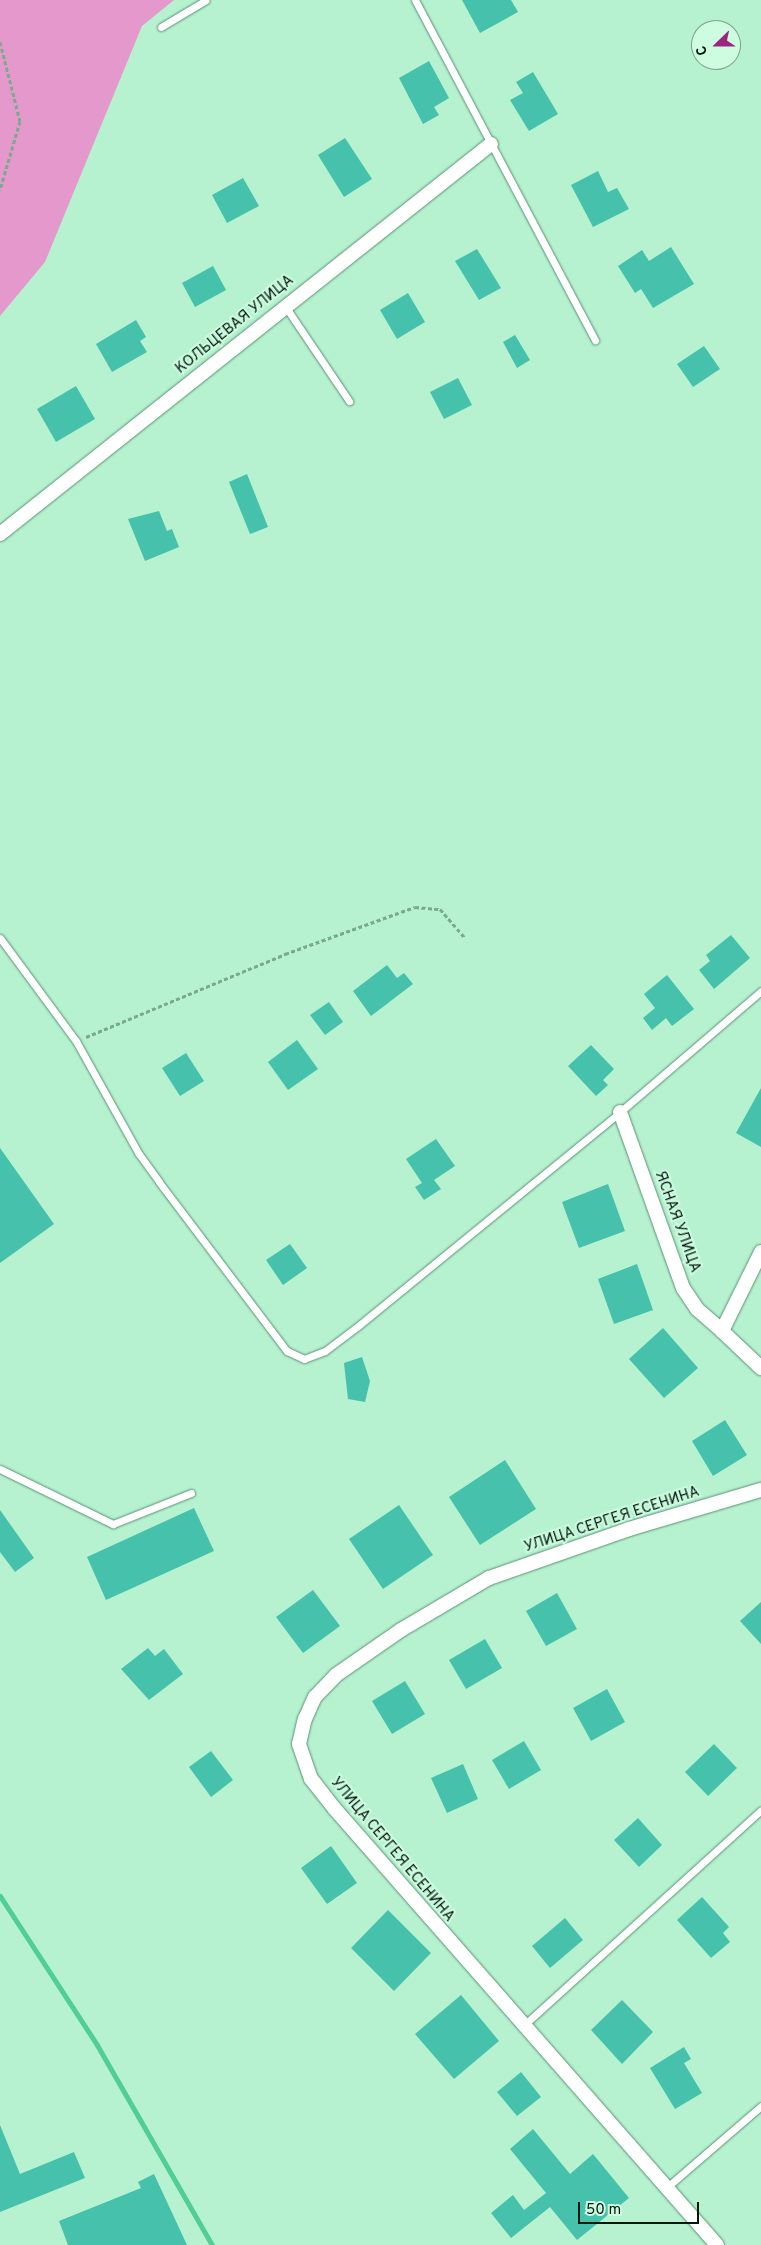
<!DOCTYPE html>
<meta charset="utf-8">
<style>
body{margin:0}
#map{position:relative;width:761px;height:2245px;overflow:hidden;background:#b6f2d0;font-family:Overpass,sans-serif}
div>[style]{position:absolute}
.green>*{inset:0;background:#e598cc}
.stream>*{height:5px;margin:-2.5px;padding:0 2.5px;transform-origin:2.5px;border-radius:2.5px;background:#50ce93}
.building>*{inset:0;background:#45c1ac}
.path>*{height:3px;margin-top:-1.5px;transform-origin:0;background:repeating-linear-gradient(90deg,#7aa98e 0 4px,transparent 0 6.5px)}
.roads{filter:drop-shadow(0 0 1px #599273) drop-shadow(0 0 1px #599273)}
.lane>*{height:7px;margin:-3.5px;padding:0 3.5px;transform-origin:3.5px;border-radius:3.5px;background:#fff}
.street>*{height:14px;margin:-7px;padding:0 7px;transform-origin:7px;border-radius:7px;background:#fff}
span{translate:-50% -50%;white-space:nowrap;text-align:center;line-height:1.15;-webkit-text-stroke:4px #cdfce1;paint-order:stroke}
.street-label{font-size:15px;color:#02180c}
.north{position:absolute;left:691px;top:20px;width:50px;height:50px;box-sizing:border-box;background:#cdfce1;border:1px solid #7ca18c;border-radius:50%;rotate:248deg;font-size:14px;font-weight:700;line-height:20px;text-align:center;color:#02180c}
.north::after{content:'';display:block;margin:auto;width:18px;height:22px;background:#9c267f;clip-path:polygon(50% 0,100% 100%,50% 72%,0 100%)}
.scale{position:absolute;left:578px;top:2202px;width:121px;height:22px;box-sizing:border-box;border:2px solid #02180c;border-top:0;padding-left:6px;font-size:15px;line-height:18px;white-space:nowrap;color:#02180c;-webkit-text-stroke:4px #cdfce1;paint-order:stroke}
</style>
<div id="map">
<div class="green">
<div style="clip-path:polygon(0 0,174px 0,142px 26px,45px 262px,0 316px)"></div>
</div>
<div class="stream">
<div style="left:0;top:1896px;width:178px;rotate:56.9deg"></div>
<div style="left:97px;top:2045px;width:231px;rotate:60.1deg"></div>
</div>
<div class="building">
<div style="clip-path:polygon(462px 0,511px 0,518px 12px,480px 33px)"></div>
<div style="clip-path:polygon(429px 61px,449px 98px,434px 107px,439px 115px,423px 124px,399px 78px)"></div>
<div style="clip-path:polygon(533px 72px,558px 114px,529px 131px,510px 100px,523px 93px,516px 82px)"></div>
<div style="clip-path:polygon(345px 138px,372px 179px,344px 197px,318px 155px)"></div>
<div style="clip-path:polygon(598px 171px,608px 192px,617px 188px,629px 209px,593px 227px,571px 185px)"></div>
<div style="clip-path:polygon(243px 178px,259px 206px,227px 223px,212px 195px)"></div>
<div style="clip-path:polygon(671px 247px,694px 284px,653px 308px,641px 289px,635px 293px,618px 266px,642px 250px,649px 261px)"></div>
<div style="clip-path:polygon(477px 249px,501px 288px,479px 300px,455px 261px)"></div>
<div style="clip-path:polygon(213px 266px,226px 290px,195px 307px,182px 283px)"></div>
<div style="clip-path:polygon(408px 293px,425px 322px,397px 339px,380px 310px)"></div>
<div style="clip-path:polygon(136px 320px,146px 337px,140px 341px,147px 352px,112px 372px,96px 344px)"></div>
<div style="clip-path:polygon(515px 335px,530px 360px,517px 368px,503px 342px)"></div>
<div style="clip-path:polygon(704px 346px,720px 369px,693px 387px,677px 364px)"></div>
<div style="clip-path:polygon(458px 378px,472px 405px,444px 419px,430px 392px)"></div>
<div style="clip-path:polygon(76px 386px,95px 419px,56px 442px,37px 409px)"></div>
<div style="clip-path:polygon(247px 474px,268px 527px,250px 534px,229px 482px)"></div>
<div style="clip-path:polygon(159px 511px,167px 531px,172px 529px,179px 547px,145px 561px,128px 519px)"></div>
<div style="clip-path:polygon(731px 935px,750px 958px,714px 989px,699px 970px,710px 961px,706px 955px)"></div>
<div style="clip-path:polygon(387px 965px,397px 978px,404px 973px,413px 984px,371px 1016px,353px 991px)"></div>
<div style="clip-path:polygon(667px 975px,694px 1009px,672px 1026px,666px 1018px,652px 1030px,643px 1018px,655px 1008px,644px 994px)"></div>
<div style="clip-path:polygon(329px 1002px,343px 1022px,325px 1035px,310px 1015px)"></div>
<div style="clip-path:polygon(297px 1040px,318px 1069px,288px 1090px,268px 1062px)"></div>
<div style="clip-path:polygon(591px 1045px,614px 1069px,603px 1080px,608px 1085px,596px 1096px,568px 1066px)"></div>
<div style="clip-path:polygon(186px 1053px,204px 1081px,180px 1096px,162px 1068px)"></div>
<div style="clip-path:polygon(761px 1088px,761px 1147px,736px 1133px)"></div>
<div style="clip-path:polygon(436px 1139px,455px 1166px,434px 1180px,441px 1189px,424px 1200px,415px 1187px,422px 1183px,406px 1159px)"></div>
<div style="clip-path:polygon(0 1148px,54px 1224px,0 1263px)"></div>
<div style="clip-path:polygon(608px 1184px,625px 1231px,579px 1248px,562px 1202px)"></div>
<div style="clip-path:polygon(290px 1244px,307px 1268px,283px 1285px,266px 1260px)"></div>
<div style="clip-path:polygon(637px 1264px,653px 1310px,614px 1324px,598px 1279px)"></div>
<div style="clip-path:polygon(663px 1328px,698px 1368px,664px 1398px,629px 1359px)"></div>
<div style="clip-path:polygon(362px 1357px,370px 1381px,365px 1402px,348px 1399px,344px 1363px)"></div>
<div style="clip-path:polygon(725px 1420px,747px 1455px,713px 1476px,692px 1441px)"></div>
<div style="clip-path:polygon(505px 1460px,536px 1509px,480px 1545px,449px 1497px)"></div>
<div style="clip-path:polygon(399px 1505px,433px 1555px,383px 1589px,349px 1539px)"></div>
<div style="clip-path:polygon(194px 1508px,214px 1551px,106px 1600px,87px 1557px)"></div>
<div style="clip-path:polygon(0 1510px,34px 1558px,15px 1572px,0 1552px)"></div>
<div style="clip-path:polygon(313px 1590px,340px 1626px,303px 1653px,276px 1617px)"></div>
<div style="clip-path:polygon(557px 1593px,577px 1629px,546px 1646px,526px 1611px)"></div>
<div style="clip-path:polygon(761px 1602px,761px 1644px,740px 1621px)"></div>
<div style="clip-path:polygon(485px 1639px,502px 1668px,466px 1689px,449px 1660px)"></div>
<div style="clip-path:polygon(148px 1648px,155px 1656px,164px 1649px,183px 1674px,149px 1700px,121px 1669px)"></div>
<div style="clip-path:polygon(405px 1681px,425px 1714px,392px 1734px,372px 1701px)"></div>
<div style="clip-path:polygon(607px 1689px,625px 1722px,591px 1741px,573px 1708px)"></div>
<div style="clip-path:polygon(524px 1741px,541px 1770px,509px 1789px,492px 1760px)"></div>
<div style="clip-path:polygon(714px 1744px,737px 1768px,708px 1796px,685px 1772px)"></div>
<div style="clip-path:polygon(211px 1751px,233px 1780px,211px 1797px,189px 1767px)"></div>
<div style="clip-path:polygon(463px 1764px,478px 1799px,447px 1813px,431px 1778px)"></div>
<div style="clip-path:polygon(638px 1818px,662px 1845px,639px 1867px,614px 1840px)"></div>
<div style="clip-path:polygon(331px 1846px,357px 1883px,327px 1904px,301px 1868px)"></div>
<div style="clip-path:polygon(702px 1897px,729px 1927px,723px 1933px,730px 1942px,711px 1958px,677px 1920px)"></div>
<div style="clip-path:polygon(388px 1910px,431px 1953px,394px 1991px,351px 1948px)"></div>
<div style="clip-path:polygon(565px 1918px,583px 1940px,550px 1968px,532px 1946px)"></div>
<div style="clip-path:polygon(461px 1995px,499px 2041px,454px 2079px,415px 2034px)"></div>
<div style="clip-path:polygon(622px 2000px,653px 2032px,622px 2064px,591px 2030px)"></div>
<div style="clip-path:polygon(684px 2047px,691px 2059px,684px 2063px,702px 2093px,675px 2109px,650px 2068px)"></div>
<div style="clip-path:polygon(521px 2072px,541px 2097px,517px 2116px,497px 2092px)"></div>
<div style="clip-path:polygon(0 2125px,20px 2174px,74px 2152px,85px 2178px,0 2212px)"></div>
<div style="clip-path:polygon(533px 2129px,570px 2174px,593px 2154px,629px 2198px,577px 2240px,550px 2207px,511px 2238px,491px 2213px,513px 2195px,524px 2210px,546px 2193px,510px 2149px)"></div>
<div style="clip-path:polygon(154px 2174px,187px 2245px,68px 2245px,59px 2221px,141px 2188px,138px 2182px)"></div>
</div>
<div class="path">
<div style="left:0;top:42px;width:81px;rotate:75.8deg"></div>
<div style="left:20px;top:121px;width:72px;rotate:106.2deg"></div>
<div style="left:86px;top:1037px;width:216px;rotate:-22.6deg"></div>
<div style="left:285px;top:954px;width:138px;rotate:-19.9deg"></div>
<div style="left:415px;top:907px;width:25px;rotate:5deg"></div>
<div style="left:440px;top:909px;width:37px;rotate:49deg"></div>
</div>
<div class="roads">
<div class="lane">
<div style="left:415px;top:0;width:385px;rotate:62.1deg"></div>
<div style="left:161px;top:27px;width:52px;rotate:-31deg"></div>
<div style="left:285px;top:306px;width:115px;rotate:56deg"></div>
<div style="left:0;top:938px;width:128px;rotate:53.6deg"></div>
<div style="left:76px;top:1041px;width:129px;rotate:60.9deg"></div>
<div style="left:139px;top:1154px;width:34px;rotate:54deg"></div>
<div style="left:159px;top:1182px;width:212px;rotate:52.9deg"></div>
<div style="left:287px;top:1351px;width:19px;rotate:25deg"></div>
<div style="left:304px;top:1359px;width:22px;rotate:-21deg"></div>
<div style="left:325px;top:1351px;width:41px;rotate:-37.1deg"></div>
<div style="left:358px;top:1326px;width:338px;rotate:-39.2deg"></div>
<div style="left:620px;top:1112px;width:186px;rotate:-40.6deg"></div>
<div style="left:0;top:1469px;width:126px;rotate:26deg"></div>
<div style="left:113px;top:1524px;width:84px;rotate:-21.7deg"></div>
<div style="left:523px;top:2026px;width:321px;rotate:-42.2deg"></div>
<div style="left:666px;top:2188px;width:125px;rotate:-40.8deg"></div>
</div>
<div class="street">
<div style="left:0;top:534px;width:627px;rotate:-38.46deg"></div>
<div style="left:620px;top:1112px;width:187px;rotate:70.3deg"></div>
<div style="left:683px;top:1288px;width:25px;rotate:56deg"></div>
<div style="left:697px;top:1309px;width:33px;rotate:41deg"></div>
<div style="left:761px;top:1252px;width:88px;rotate:116.3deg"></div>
<div style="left:722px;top:1331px;width:54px;rotate:43.5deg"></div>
<div style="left:717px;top:2245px;width:581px;rotate:-131.23deg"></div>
<div style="left:334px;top:1808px;width:37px;rotate:-128deg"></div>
<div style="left:311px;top:1779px;width:37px;rotate:-109deg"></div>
<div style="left:299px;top:1744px;width:26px;rotate:-77deg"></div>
<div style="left:305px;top:1719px;width:24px;rotate:-66deg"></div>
<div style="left:315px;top:1697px;width:30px;rotate:-46deg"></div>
<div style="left:336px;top:1675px;width:79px;rotate:-34.7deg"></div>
<div style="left:401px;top:1630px;width:102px;rotate:-30.6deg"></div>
<div style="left:489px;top:1578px;width:148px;rotate:-19.3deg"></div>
<div style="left:629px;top:1529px;width:138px;rotate:-16.5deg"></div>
</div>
</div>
<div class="street-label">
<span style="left:235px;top:325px;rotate:-39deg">КОЛЬЦЕВАЯ УЛИЦА</span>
<span style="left:677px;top:1222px;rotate:70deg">ЯСНАЯ УЛИЦА</span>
<span style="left:612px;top:1520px;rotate:-18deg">УЛИЦА СЕРГЕЯ ЕСЕНИНА</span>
<span style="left:392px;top:1850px;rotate:50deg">УЛИЦА СЕРГЕЯ ЕСЕНИНА</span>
</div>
<div class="north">С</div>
<div class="scale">50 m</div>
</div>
